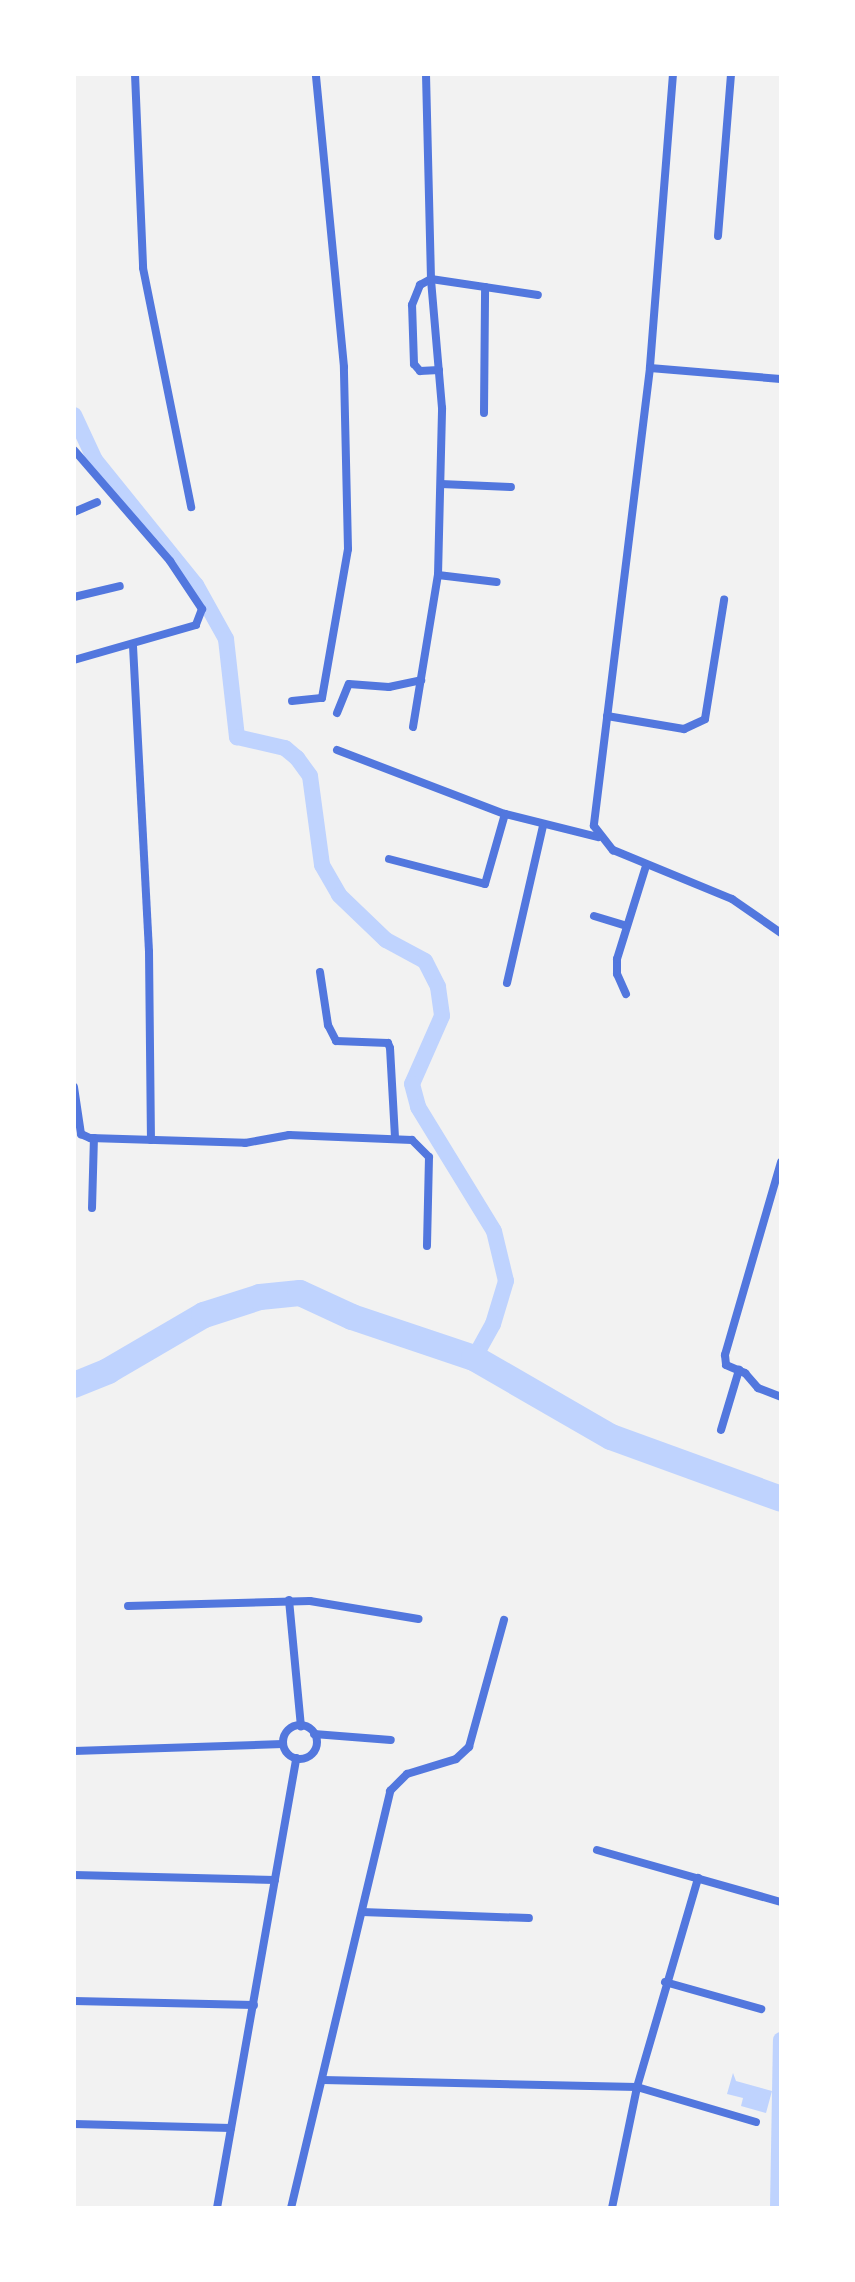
<!DOCTYPE html>
<style>
body{margin:0}
#map{position:relative;width:855px;height:2282px;overflow:hidden;background:#f2f2f2;font-family:"Nunito Sans",sans-serif}
div>[style]{position:absolute}
.water>*{inset:0;background:#bfd3fe}
.canal>*{height:16px;margin:-8px;padding:0 8px;transform-origin:8px;border-radius:8px;background:#bfd3fe}
.river>*{height:26px;margin:-13px;padding:0 13px;transform-origin:13px;border-radius:13px;background:#bfd3fe}
.minor>*{height:8px;margin:-4px;padding:0 4px;transform-origin:4px;border-radius:4px;background:#5277de}
.minor>.ring{margin:-4px;padding:0;box-sizing:content-box;background:none;border:8px solid #5277de;border-radius:50%}
span{translate:-50% -50%;white-space:nowrap;text-align:center;line-height:1.15;-webkit-text-stroke:8px #fff;paint-order:stroke}
.frame{position:absolute;inset:0;border:76px solid #fff;pointer-events:none}
</style>
<div id="map">
<div class="water">
<div style="clip-path:polygon(733px 2073px,736px 2081px,772px 2091px,766px 2113px,741px 2106px,743px 2098px,727px 2094px)"></div>
</div>
<div class="canal">
<div style="left:74px;top:415px;width:50px;rotate:65deg"></div>
<div style="left:95px;top:460px;width:161px;rotate:51.1deg"></div>
<div style="left:196px;top:585px;width:62px;rotate:60.9deg"></div>
<div style="left:226px;top:639px;width:99px;rotate:83.6deg"></div>
<div style="left:237px;top:737px;width:49px;rotate:12.9deg"></div>
<div style="left:285px;top:748px;width:16px;rotate:40deg"></div>
<div style="left:297px;top:758px;width:22px;rotate:54deg"></div>
<div style="left:310px;top:776px;width:90px;rotate:82.3deg"></div>
<div style="left:322px;top:865px;width:34px;rotate:60deg"></div>
<div style="left:339px;top:895px;width:65px;rotate:43.8deg"></div>
<div style="left:386px;top:940px;width:44px;rotate:28.3deg"></div>
<div style="left:425px;top:961px;width:29px;rotate:63deg"></div>
<div style="left:438px;top:987px;width:29px;rotate:82deg"></div>
<div style="left:442px;top:1016px;width:74px;rotate:113.8deg"></div>
<div style="left:412px;top:1084px;width:24px;rotate:75deg"></div>
<div style="left:418px;top:1107px;width:145px;rotate:58.5deg"></div>
<div style="left:494px;top:1231px;width:51px;rotate:76.5deg"></div>
<div style="left:506px;top:1281px;width:45px;rotate:106.8deg"></div>
<div style="left:493px;top:1324px;width:39px;rotate:119deg"></div>
<div style="left:778px;top:2208px;width:168px;rotate:-89deg"></div>
</div>
<div class="river">
<div style="left:74px;top:1385px;width:37px;rotate:-22deg"></div>
<div style="left:108px;top:1371px;width:111px;rotate:-30.3deg"></div>
<div style="left:204px;top:1315px;width:59px;rotate:-17.8deg"></div>
<div style="left:260px;top:1297px;width:40px;rotate:-5.7deg"></div>
<div style="left:300px;top:1293px;width:57px;rotate:24.8deg"></div>
<div style="left:352px;top:1317px;width:129px;rotate:18.6deg"></div>
<div style="left:474px;top:1358px;width:158px;rotate:30deg"></div>
<div style="left:611px;top:1437px;width:181px;rotate:20deg"></div>
</div>
<div class="minor">
<div style="left:135px;top:74px;width:194px;rotate:87.6deg"></div>
<div style="left:143px;top:268px;width:244px;rotate:78.6deg"></div>
<div style="left:673px;top:74px;width:295px;rotate:94.5deg"></div>
<div style="left:650px;top:368px;width:461px;rotate:97deg"></div>
<div style="left:594px;top:826px;width:31px;rotate:52deg"></div>
<div style="left:613px;top:850px;width:129px;rotate:22.4deg"></div>
<div style="left:732px;top:899px;width:60px;rotate:34.8deg"></div>
<div style="left:718px;top:236px;width:163px;rotate:-85.4deg"></div>
<div style="left:650px;top:368px;width:131px;rotate:4.8deg"></div>
<div style="left:439px;top:370px;width:19px;rotate:177deg"></div>
<div style="left:420px;top:371px;width:9px;rotate:-131deg"></div>
<div style="left:414px;top:364px;width:59px;rotate:-91.9deg"></div>
<div style="left:412px;top:305px;width:22px;rotate:-68deg"></div>
<div style="left:420px;top:285px;width:13px;rotate:-29deg"></div>
<div style="left:431px;top:279px;width:108px;rotate:8.5deg"></div>
<div style="left:484px;top:413px;width:126px;rotate:-89.5deg"></div>
<div style="left:74px;top:450px;width:147px;rotate:49.1deg"></div>
<div style="left:170px;top:561px;width:58px;rotate:56.3deg"></div>
<div style="left:202px;top:609px;width:17px;rotate:111deg"></div>
<div style="left:196px;top:625px;width:127px;rotate:164deg"></div>
<div style="left:441px;top:484px;width:70px;rotate:2.5deg"></div>
<div style="left:74px;top:512px;width:25px;rotate:-23deg"></div>
<div style="left:438px;top:575px;width:59px;rotate:6.8deg"></div>
<div style="left:74px;top:597px;width:47px;rotate:-13.4deg"></div>
<div style="left:133px;top:646px;width:306px;rotate:87deg"></div>
<div style="left:149px;top:952px;width:188px;rotate:89.4deg"></div>
<div style="left:292px;top:701px;width:30px;rotate:-6deg"></div>
<div style="left:322px;top:698px;width:151px;rotate:-80.1deg"></div>
<div style="left:348px;top:549px;width:182px;rotate:-91.3deg"></div>
<div style="left:344px;top:367px;width:294px;rotate:-95.5deg"></div>
<div style="left:337px;top:713px;width:31px;rotate:-68deg"></div>
<div style="left:349px;top:684px;width:40px;rotate:4.3deg"></div>
<div style="left:389px;top:687px;width:33px;rotate:-12deg"></div>
<div style="left:607px;top:716px;width:78px;rotate:9.6deg"></div>
<div style="left:684px;top:729px;width:23px;rotate:-25deg"></div>
<div style="left:705px;top:719px;width:121px;rotate:-80.9deg"></div>
<div style="left:413px;top:727px;width:154px;rotate:-80.7deg"></div>
<div style="left:438px;top:575px;width:167px;rotate:-88.6deg"></div>
<div style="left:442px;top:408px;width:129px;rotate:-94.9deg"></div>
<div style="left:431px;top:279px;width:205px;rotate:-91.4deg"></div>
<div style="left:337px;top:750px;width:180px;rotate:20.9deg"></div>
<div style="left:505px;top:814px;width:96px;rotate:13.9deg"></div>
<div style="left:389px;top:859px;width:99px;rotate:14.6deg"></div>
<div style="left:485px;top:884px;width:73px;rotate:-74.1deg"></div>
<div style="left:594px;top:916px;width:34px;rotate:17deg"></div>
<div style="left:320px;top:972px;width:54px;rotate:81.4deg"></div>
<div style="left:328px;top:1025px;width:18px;rotate:63deg"></div>
<div style="left:336px;top:1041px;width:52px;rotate:2.2deg"></div>
<div style="left:388px;top:1043px;width:5px;rotate:68deg"></div>
<div style="left:390px;top:1048px;width:89px;rotate:86.8deg"></div>
<div style="left:507px;top:983px;width:161px;rotate:-77.1deg"></div>
<div style="left:626px;top:994px;width:22px;rotate:-114deg"></div>
<div style="left:617px;top:974px;width:15px;rotate:-90deg"></div>
<div style="left:617px;top:959px;width:97px;rotate:-72.7deg"></div>
<div style="left:74px;top:1087px;width:48px;rotate:81.5deg"></div>
<div style="left:81px;top:1134px;width:10px;rotate:24deg"></div>
<div style="left:90px;top:1138px;width:155px;rotate:1.8deg"></div>
<div style="left:245px;top:1143px;width:45px;rotate:-10.3deg"></div>
<div style="left:289px;top:1135px;width:123px;rotate:2.3deg"></div>
<div style="left:412px;top:1140px;width:24px;rotate:45deg"></div>
<div style="left:429px;top:1157px;width:89px;rotate:91.3deg"></div>
<div style="left:781px;top:1162px;width:201px;rotate:106.2deg"></div>
<div style="left:725px;top:1355px;width:10px;rotate:84deg"></div>
<div style="left:726px;top:1365px;width:21px;rotate:23deg"></div>
<div style="left:745px;top:1373px;width:20px;rotate:49deg"></div>
<div style="left:758px;top:1388px;width:25px;rotate:21deg"></div>
<div style="left:92px;top:1208px;width:70px;rotate:-88.4deg"></div>
<div style="left:721px;top:1430px;width:63px;rotate:-73.3deg"></div>
<div style="left:289px;top:1600px;width:127px;rotate:84.6deg"></div>
<div style="left:128px;top:1606px;width:182px;rotate:-1.6deg"></div>
<div style="left:310px;top:1601px;width:110px;rotate:9.4deg"></div>
<div class="ring" style="left:283px;top:1725px;width:26px;height:26px"></div>
<div style="left:314px;top:1734px;width:77px;rotate:4.5deg"></div>
<div style="left:74px;top:1751px;width:209px;rotate:-1.9deg"></div>
<div style="left:597px;top:1850px;width:191px;rotate:15.8deg"></div>
<div style="left:74px;top:1875px;width:201px;rotate:1.4deg"></div>
<div style="left:362px;top:1912px;width:167px;rotate:2.1deg"></div>
<div style="left:665px;top:1982px;width:100px;rotate:15.7deg"></div>
<div style="left:74px;top:2001px;width:180px;rotate:1.3deg"></div>
<div style="left:323px;top:2080px;width:314px;rotate:1.3deg"></div>
<div style="left:637px;top:2087px;width:124px;rotate:16.4deg"></div>
<div style="left:74px;top:2124px;width:157px;rotate:1.5deg"></div>
<div style="left:217px;top:2208px;width:457px;rotate:-80deg"></div>
<div style="left:291px;top:2208px;width:429px;rotate:-76.6deg"></div>
<div style="left:390px;top:1791px;width:24px;rotate:-45deg"></div>
<div style="left:407px;top:1774px;width:51px;rotate:-17deg"></div>
<div style="left:456px;top:1759px;width:18px;rotate:-43deg"></div>
<div style="left:469px;top:1747px;width:132px;rotate:-74.6deg"></div>
<div style="left:612px;top:2208px;width:124px;rotate:-78.3deg"></div>
<div style="left:637px;top:2087px;width:218px;rotate:-73.7deg"></div>
</div>
<div class="frame"></div>
</div>
